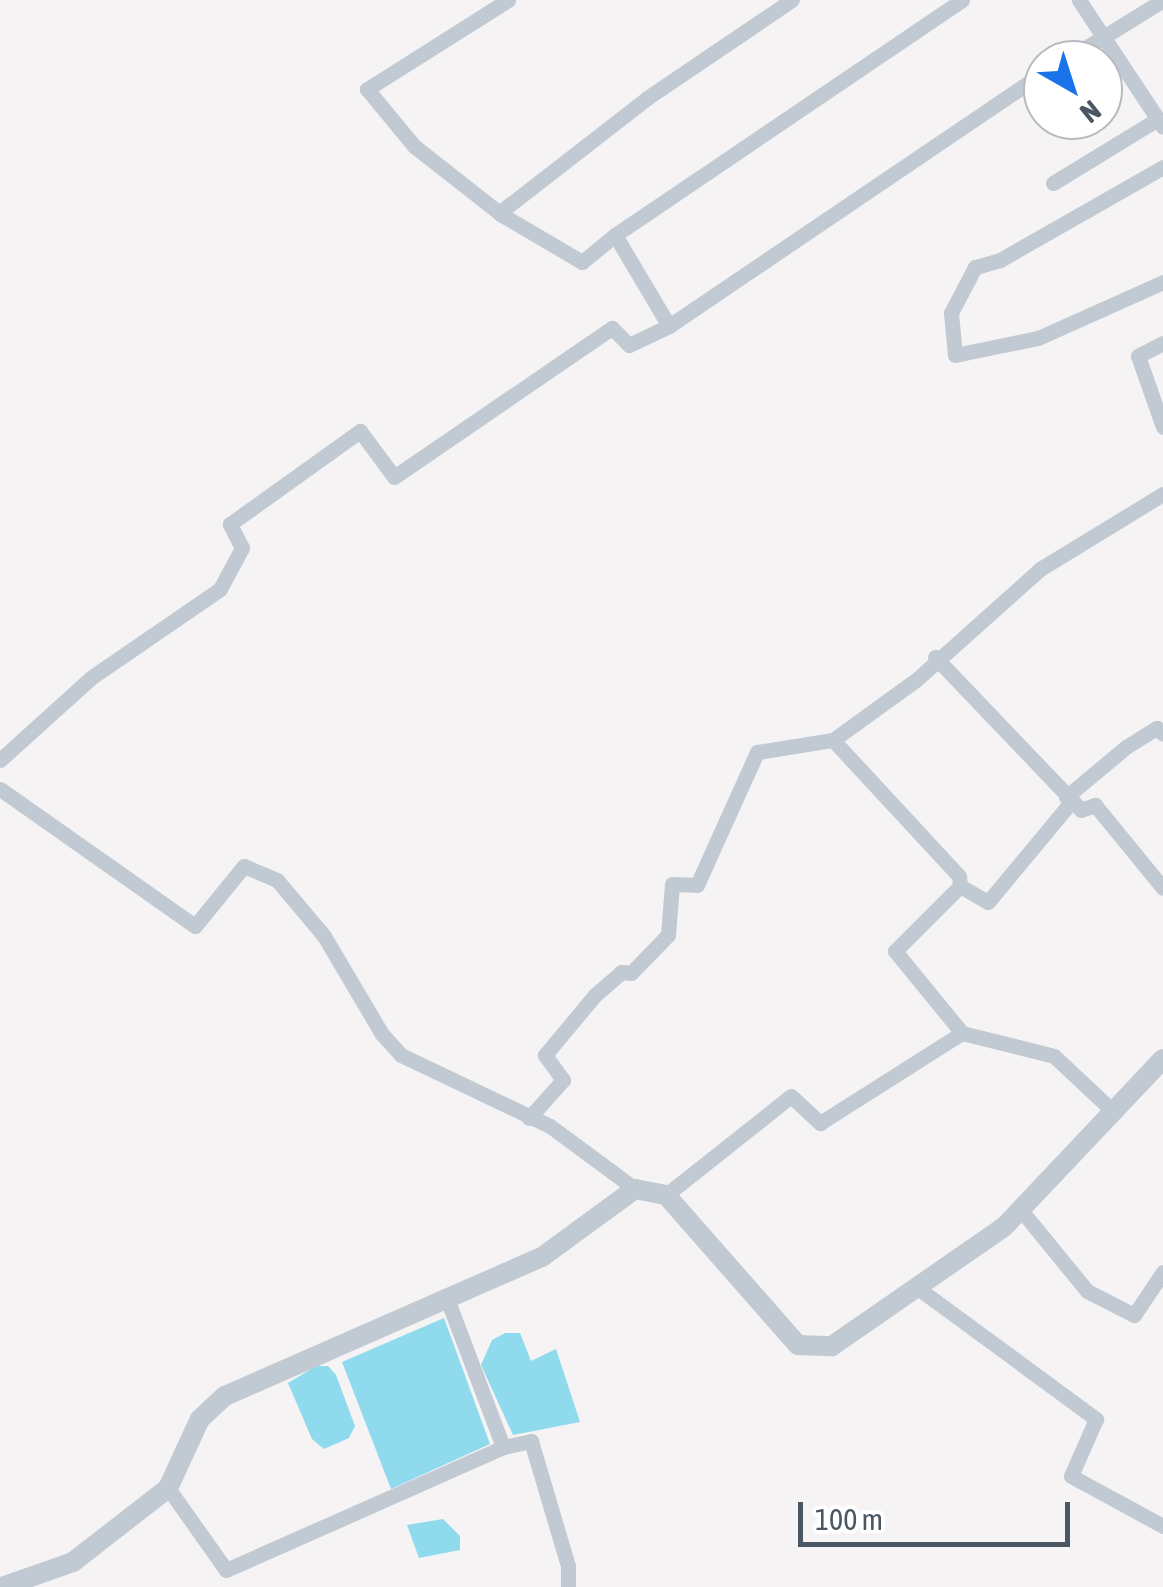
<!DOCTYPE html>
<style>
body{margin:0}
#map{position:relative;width:1163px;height:1587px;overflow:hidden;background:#f5f3f3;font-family:"Asap Condensed",sans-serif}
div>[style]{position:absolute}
.water>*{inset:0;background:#90daee}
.minor>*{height:15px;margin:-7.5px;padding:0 7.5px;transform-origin:7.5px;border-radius:7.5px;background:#c1cad2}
.tertiary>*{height:20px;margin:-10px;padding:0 10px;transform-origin:10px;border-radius:10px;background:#c1cad2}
span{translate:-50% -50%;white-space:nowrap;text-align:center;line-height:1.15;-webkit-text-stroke:8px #fff;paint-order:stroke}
.north{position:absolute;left:1023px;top:40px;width:100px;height:100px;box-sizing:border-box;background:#fff;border:2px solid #b7bbc0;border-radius:50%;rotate:141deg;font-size:28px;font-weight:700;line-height:40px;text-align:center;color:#4a5661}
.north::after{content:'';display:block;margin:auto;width:35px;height:45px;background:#1a73e8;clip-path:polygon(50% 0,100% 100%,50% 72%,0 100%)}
.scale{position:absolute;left:798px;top:1502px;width:272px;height:45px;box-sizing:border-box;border:5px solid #4a5661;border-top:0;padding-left:12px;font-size:30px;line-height:35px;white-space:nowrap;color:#4a5661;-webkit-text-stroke:8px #fff;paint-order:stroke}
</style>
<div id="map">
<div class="water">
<div style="clip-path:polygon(444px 1318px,490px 1444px,391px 1489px,342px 1362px)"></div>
<div style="clip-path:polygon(505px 1333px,520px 1333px,531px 1361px,556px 1349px,580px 1422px,513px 1435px,481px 1365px,492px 1340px)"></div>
<div style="clip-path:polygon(316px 1366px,328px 1366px,336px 1375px,355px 1426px,349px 1438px,324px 1449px,312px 1439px,288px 1383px)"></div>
<div style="clip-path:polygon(443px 1519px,460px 1536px,460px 1550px,419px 1558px,407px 1525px)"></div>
</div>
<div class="minor">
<div style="left:508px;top:0;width:167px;rotate:147.7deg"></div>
<div style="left:367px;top:89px;width:74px;rotate:50.5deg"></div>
<div style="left:414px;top:146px;width:112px;rotate:38.1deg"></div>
<div style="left:502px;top:215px;width:93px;rotate:30.4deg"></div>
<div style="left:582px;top:262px;width:43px;rotate:-39.3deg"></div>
<div style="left:615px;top:235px;width:106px;rotate:59.3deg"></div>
<div style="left:1079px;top:0;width:152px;rotate:56.5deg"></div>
<div style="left:1066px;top:60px;width:114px;rotate:-31.7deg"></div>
<div style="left:1163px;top:167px;width:188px;rotate:150.3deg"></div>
<div style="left:1000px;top:260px;width:26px;rotate:164deg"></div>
<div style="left:975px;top:267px;width:52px;rotate:117.6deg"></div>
<div style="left:951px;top:313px;width:42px;rotate:84.6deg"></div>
<div style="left:955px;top:355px;width:85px;rotate:-11.6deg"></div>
<div style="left:1038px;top:338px;width:137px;rotate:-24.1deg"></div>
<div style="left:1053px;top:183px;width:123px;rotate:-31.4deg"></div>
<div style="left:499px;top:213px;width:187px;rotate:-37.8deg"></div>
<div style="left:647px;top:98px;width:175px;rotate:-34.1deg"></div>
<div style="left:615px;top:235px;width:419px;rotate:-34.1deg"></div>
<div style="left:1163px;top:343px;width:28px;rotate:153deg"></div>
<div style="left:1138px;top:356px;width:75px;rotate:70.6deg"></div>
<div style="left:935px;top:657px;width:211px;rotate:46.3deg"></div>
<div style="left:1081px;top:810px;width:15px;rotate:-20deg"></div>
<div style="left:1095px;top:805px;width:107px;rotate:50.7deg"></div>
<div style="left:833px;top:740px;width:185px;rotate:47.2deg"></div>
<div style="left:959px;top:876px;width:10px;rotate:84deg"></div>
<div style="left:960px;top:886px;width:92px;rotate:135deg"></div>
<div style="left:895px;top:951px;width:106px;rotate:50.7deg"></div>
<div style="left:0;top:760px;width:124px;rotate:-42.1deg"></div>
<div style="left:92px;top:677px;width:155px;rotate:-34.5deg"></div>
<div style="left:220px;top:589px;width:47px;rotate:-61.8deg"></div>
<div style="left:242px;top:548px;width:27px;rotate:-117deg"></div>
<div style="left:230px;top:524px;width:160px;rotate:-35.6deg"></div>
<div style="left:360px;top:431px;width:57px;rotate:53.5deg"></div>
<div style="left:394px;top:477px;width:264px;rotate:-34.4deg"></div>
<div style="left:612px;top:328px;width:24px;rotate:45deg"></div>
<div style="left:629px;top:345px;width:44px;rotate:-25.4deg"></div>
<div style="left:669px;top:326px;width:452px;rotate:-34.1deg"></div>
<div style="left:0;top:789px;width:238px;rotate:35.1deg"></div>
<div style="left:195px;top:926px;width:77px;rotate:-50.8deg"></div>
<div style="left:244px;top:866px;width:36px;rotate:23deg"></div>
<div style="left:277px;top:880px;width:73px;rotate:50deg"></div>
<div style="left:324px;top:936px;width:114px;rotate:59.4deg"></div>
<div style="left:382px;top:1034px;width:28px;rotate:48deg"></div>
<div style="left:401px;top:1055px;width:165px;rotate:25.5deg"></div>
<div style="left:550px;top:1126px;width:106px;rotate:36.5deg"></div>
<div style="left:1066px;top:797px;width:78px;rotate:-39.8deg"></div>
<div style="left:1126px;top:747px;width:36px;rotate:-32deg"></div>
<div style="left:1157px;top:728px;width:8px;rotate:45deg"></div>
<div style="left:960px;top:886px;width:32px;rotate:30deg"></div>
<div style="left:988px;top:902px;width:131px;rotate:-50.3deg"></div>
<div style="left:529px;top:1118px;width:51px;rotate:-48.2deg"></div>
<div style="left:563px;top:1080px;width:31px;rotate:-126deg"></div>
<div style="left:545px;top:1055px;width:78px;rotate:-50.2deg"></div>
<div style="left:595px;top:995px;width:35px;rotate:-41deg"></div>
<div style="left:621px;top:972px;width:10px;rotate:6deg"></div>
<div style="left:631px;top:973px;width:53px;rotate:-45.8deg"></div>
<div style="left:668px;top:935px;width:51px;rotate:-85.5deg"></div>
<div style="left:672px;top:884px;width:25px;rotate:2deg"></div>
<div style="left:697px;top:885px;width:146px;rotate:-65.7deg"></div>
<div style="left:757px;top:752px;width:77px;rotate:-9deg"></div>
<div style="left:833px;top:740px;width:102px;rotate:-35.9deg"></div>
<div style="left:916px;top:680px;width:166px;rotate:-41.8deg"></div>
<div style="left:1040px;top:569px;width:144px;rotate:-31.4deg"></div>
<div style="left:666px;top:1195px;width:159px;rotate:-38.4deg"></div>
<div style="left:791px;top:1096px;width:40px;rotate:43deg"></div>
<div style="left:820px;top:1123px;width:168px;rotate:-32.4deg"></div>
<div style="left:962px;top:1033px;width:95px;rotate:14deg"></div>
<div style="left:1054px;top:1056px;width:83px;rotate:43.1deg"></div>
<div style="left:1020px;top:1209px;width:106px;rotate:50.7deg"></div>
<div style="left:1087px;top:1291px;width:53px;rotate:27.1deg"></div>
<div style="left:1134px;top:1315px;width:52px;rotate:-56deg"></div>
<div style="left:915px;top:1286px;width:225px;rotate:36.3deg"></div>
<div style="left:1096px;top:1419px;width:62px;rotate:113.7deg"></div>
<div style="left:1071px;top:1476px;width:105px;rotate:28.5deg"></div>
<div style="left:446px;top:1296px;width:161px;rotate:69.3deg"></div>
<div style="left:503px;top:1447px;width:29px;rotate:-12deg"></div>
<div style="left:531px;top:1441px;width:130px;rotate:73.5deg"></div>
<div style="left:568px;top:1566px;width:21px;rotate:90deg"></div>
<div style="left:168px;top:1488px;width:100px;rotate:54.7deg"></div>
<div style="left:226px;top:1570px;width:303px;rotate:-23.9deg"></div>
</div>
<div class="tertiary">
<div style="left:2px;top:1587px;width:75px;rotate:-19.4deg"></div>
<div style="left:73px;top:1562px;width:120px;rotate:-37.9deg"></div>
<div style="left:168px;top:1488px;width:76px;rotate:-65.1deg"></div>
<div style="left:200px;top:1419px;width:34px;rotate:-43deg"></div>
<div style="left:225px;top:1396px;width:346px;rotate:-23.7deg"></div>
<div style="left:542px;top:1257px;width:115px;rotate:-36.2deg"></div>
<div style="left:635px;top:1189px;width:32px;rotate:11deg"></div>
<div style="left:666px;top:1195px;width:200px;rotate:48.7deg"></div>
<div style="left:798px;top:1345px;width:34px;rotate:2deg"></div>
<div style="left:832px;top:1346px;width:209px;rotate:-34.7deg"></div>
<div style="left:1004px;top:1227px;width:231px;rotate:-46.6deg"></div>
</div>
<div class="north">N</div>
<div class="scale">100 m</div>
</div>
